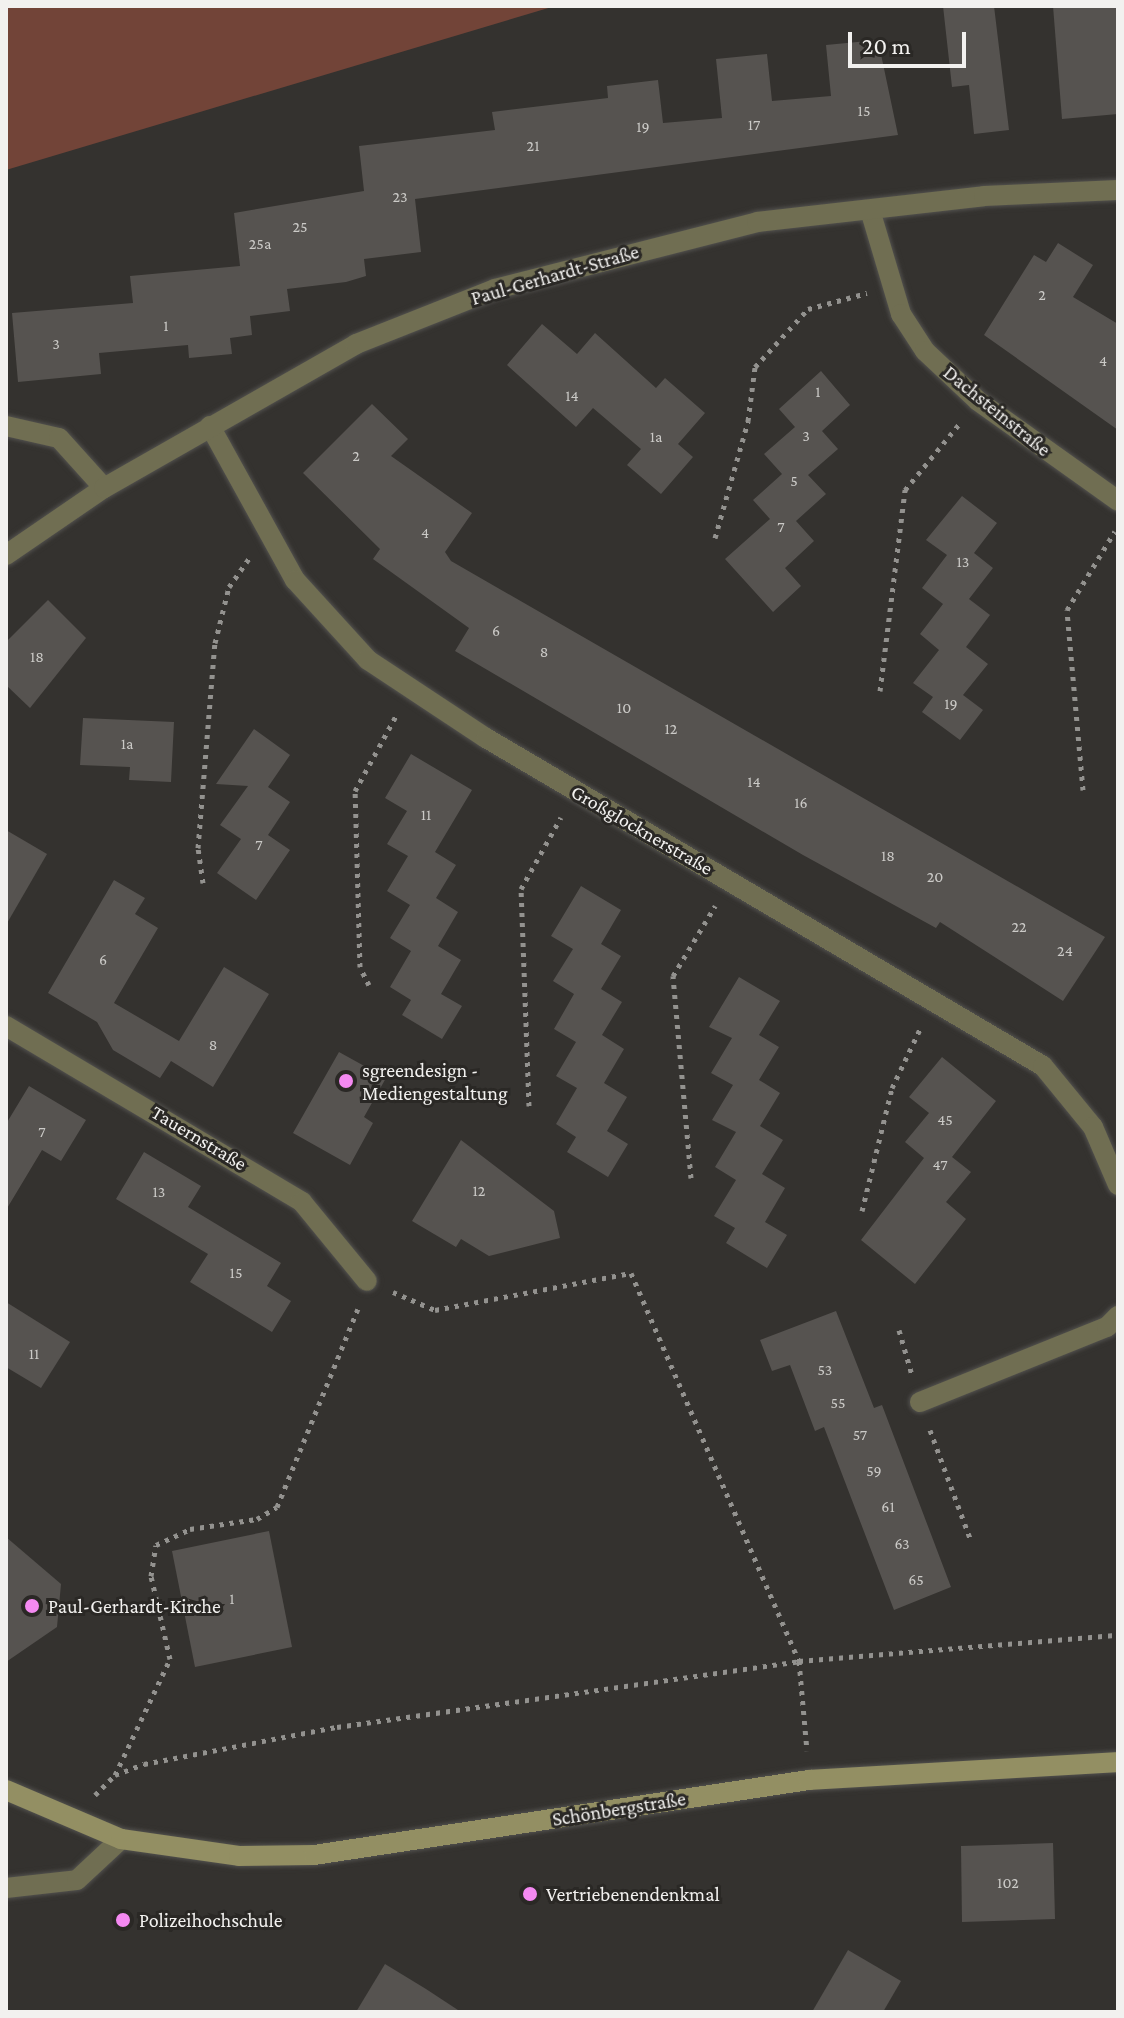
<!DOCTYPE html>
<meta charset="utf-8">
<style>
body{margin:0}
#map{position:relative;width:1124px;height:2018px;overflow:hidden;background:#34322f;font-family:"Crimson Pro",serif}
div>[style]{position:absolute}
.green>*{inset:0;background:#724438}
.building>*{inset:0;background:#565350}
.path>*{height:5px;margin-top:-2.5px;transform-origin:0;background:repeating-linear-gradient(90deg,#93928f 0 4px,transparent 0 10px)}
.roads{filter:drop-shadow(0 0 2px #52514e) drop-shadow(0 0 2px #52514e)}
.lane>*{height:20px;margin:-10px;padding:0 10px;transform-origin:10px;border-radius:10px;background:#706e52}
.street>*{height:20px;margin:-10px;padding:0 10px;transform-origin:10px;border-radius:10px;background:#706e52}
.secondary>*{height:20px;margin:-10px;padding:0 10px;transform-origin:10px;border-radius:10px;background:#938f63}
.dots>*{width:22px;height:22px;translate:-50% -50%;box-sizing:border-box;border:4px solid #2a2825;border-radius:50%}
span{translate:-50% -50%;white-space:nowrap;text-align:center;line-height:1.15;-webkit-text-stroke:6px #2a2825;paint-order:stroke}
.number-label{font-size:16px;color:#cbcac7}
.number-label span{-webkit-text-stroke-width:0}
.street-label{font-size:20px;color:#f2f1ef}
.poi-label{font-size:20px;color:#f2f1ef}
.left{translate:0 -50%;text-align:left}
.frame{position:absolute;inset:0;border:8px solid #f2f1ef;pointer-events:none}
.scale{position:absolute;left:848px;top:32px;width:118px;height:36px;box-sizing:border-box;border:4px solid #f2f1ef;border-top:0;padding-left:10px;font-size:24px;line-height:28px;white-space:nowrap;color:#f2f1ef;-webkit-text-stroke:6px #2a2825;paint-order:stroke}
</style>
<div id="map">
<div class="green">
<div style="clip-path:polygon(6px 6px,555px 6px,6px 170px)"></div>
</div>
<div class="building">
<div style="clip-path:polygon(943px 6px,994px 6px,1009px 130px,974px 134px,969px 85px,952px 87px)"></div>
<div style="clip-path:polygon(1053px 6px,1118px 6px,1118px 114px,1062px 119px)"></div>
<div style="clip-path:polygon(878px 40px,898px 135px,415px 199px,421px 252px,364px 259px,366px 276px,346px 282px,287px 289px,290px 311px,250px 316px,252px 335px,230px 338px,232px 354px,189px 358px,188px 345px,99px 353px,101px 374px,18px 382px,12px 313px,133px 303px,130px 276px,240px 266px,234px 213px,364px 191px,359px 146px,495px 130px,492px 112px,608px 98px,607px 86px,658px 80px,663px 123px,722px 118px,716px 59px,767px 54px,772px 101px,831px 96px,826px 45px)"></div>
<div style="clip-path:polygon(1058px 243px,1093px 265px,1073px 297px,1118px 324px,1118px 430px,984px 335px,1034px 255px,1046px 262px)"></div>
<div style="clip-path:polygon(542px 324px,577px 354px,595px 333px,656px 388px,665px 378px,705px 413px,678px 444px,693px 457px,661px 494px,627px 465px,641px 449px,593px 408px,576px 427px,507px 365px)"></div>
<div style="clip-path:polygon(821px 371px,850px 405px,822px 431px,838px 449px,808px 475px,826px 494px,796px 521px,814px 541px,785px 568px,801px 586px,773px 612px,725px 559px,770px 519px,753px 500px,782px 474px,764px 454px,795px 427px,779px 409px)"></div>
<div style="clip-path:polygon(372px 404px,408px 439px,391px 456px,472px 513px,445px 552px,451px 561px,1105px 937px,1063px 1001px,940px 922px,936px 928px,803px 855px,455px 651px,469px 628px,373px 559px,380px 549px,303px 473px)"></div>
<div style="clip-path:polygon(962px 496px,997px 523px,974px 553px,993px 568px,969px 599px,990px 615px,966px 647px,988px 664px,963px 695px,983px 710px,960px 740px,922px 712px,933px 697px,913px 683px,939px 650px,920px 634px,943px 604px,922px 588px,947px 555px,926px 540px)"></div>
<div style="clip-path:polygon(48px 600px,86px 638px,30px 708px,6px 685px,6px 642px)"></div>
<div style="clip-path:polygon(83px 718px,174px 722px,171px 782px,129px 780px,130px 767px,80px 765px)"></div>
<div style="clip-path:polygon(254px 729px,290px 755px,268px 787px,290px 802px,268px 835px,290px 850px,256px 900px,217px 873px,241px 839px,220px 825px,248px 786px,216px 784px)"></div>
<div style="clip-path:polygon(411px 754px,472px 790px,435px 852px,456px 865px,436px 898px,458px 912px,438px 946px,461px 960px,441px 994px,462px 1006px,442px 1039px,402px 1015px,411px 1000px,390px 987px,411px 951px,390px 938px,410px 905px,387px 891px,408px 856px,387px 844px,407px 811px,385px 798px)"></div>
<div style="clip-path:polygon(6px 830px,47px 854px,6px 925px)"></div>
<div style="clip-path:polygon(114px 880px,145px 898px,135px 914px,158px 928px,114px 1003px,179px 1041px,224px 967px,269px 994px,213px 1087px,171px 1061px,160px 1078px,113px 1050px,97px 1022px,48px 993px)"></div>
<div style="clip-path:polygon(581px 886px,621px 910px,601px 944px,621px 956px,601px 989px,622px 1002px,602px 1035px,624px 1049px,604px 1083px,627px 1097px,607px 1131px,628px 1144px,608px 1177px,567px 1152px,576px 1137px,556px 1124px,577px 1088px,556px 1076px,576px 1042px,554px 1029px,574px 994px,553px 981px,573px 949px,551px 936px)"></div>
<div style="clip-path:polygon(739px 977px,780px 1001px,759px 1035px,779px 1047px,759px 1080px,780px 1093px,760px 1126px,783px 1140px,762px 1174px,785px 1188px,765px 1222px,787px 1235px,767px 1268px,726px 1243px,735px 1228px,714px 1216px,736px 1180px,715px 1167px,736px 1132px,712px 1120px,733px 1085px,711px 1073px,732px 1038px,709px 1027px)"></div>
<div style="clip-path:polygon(339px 1052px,386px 1078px,364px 1117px,373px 1123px,350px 1165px,293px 1133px)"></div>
<div style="clip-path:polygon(942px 1057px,996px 1101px,952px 1157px,971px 1172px,946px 1202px,966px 1219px,915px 1284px,861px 1240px,924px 1158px,905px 1142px,929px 1113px,909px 1097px)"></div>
<div style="clip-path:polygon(29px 1086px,86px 1120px,61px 1161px,42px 1150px,6px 1210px,6px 1124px)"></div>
<div style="clip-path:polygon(461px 1140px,554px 1211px,560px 1238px,489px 1256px,461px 1239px,456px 1247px,412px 1221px)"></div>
<div style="clip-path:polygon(144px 1152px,201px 1186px,188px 1207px,281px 1263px,267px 1286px,291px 1301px,272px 1332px,190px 1282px,208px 1254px,116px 1199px)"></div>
<div style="clip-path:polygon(6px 1302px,70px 1342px,41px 1388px,6px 1367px)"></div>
<div style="clip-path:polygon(836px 1311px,874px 1408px,882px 1405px,951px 1587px,894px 1610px,824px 1427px,815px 1431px,790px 1365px,772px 1371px,760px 1340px)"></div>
<div style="clip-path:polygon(269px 1531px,292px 1647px,195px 1667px,172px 1551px)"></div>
<div style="clip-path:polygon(6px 1537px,61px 1584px,57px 1627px,6px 1662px)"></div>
<div style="clip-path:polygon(1053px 1843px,1055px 1919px,962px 1922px,961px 1846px)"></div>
<div style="clip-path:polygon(848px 1950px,901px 1981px,883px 2012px,812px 2012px)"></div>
<div style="clip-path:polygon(385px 1964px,426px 1989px,461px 2012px,356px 2012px)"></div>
</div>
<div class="path">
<div style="left:715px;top:538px;width:122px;rotate:-74.2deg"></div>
<div style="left:748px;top:421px;width:54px;rotate:-82.6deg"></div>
<div style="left:755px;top:367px;width:79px;rotate:-47.6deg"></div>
<div style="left:808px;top:309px;width:61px;rotate:-15.2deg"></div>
<div style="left:880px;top:691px;width:203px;rotate:-82.9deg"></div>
<div style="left:905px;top:490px;width:87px;rotate:-50.6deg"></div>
<div style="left:1083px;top:790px;width:181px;rotate:-95.1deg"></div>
<div style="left:1067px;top:610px;width:92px;rotate:-58.7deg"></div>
<div style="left:203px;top:883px;width:35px;rotate:-98deg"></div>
<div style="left:198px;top:848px;width:206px;rotate:-85.3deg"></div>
<div style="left:215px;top:643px;width:58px;rotate:-76deg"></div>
<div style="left:229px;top:587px;width:35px;rotate:-55deg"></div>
<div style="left:369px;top:985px;width:20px;rotate:-117deg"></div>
<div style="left:360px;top:967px;width:176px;rotate:-91.6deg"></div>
<div style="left:355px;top:791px;width:88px;rotate:-61.4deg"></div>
<div style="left:529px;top:1106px;width:217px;rotate:-92.1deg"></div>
<div style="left:521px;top:889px;width:82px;rotate:-60.9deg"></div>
<div style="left:691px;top:1178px;width:203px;rotate:-95.1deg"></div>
<div style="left:673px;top:976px;width:82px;rotate:-59deg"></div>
<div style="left:862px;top:1211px;width:127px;rotate:-76.3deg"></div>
<div style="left:892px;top:1088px;width:68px;rotate:-64.6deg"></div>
<div style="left:393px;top:1292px;width:46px;rotate:23.2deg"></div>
<div style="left:435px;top:1310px;width:199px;rotate:-10.7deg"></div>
<div style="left:631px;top:1273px;width:423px;rotate:66.6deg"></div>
<div style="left:799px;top:1661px;width:90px;rotate:84.9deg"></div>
<div style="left:899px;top:1330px;width:47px;rotate:73.9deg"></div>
<div style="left:930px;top:1430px;width:118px;rotate:69.7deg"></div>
<div style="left:115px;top:1775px;width:128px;rotate:-64.6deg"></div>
<div style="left:170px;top:1659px;width:85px;rotate:-102.9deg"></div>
<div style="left:151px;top:1576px;width:31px;rotate:-81deg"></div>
<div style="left:156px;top:1545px;width:38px;rotate:-25deg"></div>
<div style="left:190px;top:1529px;width:68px;rotate:-8.5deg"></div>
<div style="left:257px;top:1519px;width:23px;rotate:-31deg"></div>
<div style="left:277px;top:1507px;width:214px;rotate:-67.8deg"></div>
<div style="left:95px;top:1795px;width:28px;rotate:-45deg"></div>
<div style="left:115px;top:1775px;width:31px;rotate:-21deg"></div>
<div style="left:144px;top:1764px;width:197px;rotate:-10.9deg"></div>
<div style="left:337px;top:1727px;width:467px;rotate:-8.1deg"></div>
<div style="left:799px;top:1661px;width:320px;rotate:-4.7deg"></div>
</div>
<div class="roads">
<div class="lane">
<div style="left:920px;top:1402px;width:201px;rotate:-21.9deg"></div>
<div style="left:1107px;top:1327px;width:16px;rotate:-45deg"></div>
</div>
<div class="street">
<div style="left:870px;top:210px;width:109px;rotate:73.4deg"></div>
<div style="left:901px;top:314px;width:44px;rotate:57deg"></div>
<div style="left:925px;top:351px;width:73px;rotate:43.3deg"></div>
<div style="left:978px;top:401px;width:172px;rotate:35.5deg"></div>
<div style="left:6px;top:426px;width:54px;rotate:12.8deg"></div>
<div style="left:59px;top:438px;width:67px;rotate:48deg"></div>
<div style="left:210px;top:426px;width:176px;rotate:61.1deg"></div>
<div style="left:295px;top:580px;width:108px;rotate:47.6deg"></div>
<div style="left:368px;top:660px;width:141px;rotate:33.5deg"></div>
<div style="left:486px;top:738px;width:646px;rotate:30.49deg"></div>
<div style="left:1043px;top:1066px;width:79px;rotate:50.7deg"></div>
<div style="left:1093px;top:1127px;width:63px;rotate:66.7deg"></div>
<div style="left:6px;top:555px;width:119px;rotate:-34.4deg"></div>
<div style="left:104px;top:488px;width:290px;rotate:-29.7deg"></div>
<div style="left:356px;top:344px;width:149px;rotate:-21.6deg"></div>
<div style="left:495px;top:289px;width:270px;rotate:-14.3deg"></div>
<div style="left:757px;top:222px;width:228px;rotate:-6.5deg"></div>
<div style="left:984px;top:196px;width:134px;rotate:-2.6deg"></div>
<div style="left:6px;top:1026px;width:344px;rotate:30.7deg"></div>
<div style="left:302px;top:1202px;width:102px;rotate:50.6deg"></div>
<div style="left:6px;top:1888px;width:71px;rotate:-6.4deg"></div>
<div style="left:77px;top:1880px;width:60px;rotate:-43deg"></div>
</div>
<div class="secondary">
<div style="left:6px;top:1790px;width:125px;rotate:23.1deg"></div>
<div style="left:121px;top:1839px;width:119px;rotate:8.2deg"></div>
<div style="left:239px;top:1856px;width:75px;rotate:-0.8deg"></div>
<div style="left:314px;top:1855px;width:501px;rotate:-8.62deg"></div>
<div style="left:809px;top:1780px;width:310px;rotate:-3.3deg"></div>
</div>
</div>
<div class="dots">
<div style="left:346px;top:1081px;background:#f489f1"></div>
<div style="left:32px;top:1606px;background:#f489f1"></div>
<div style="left:530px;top:1894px;background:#f489f1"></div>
<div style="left:123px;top:1920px;background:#f489f1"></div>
</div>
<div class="number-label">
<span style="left:864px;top:111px">15</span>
<span style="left:754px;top:125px">17</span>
<span style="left:643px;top:127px">19</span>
<span style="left:533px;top:146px">21</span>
<span style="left:400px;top:197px">23</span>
<span style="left:300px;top:227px">25</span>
<span style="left:260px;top:244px">25a</span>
<span style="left:1042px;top:295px">2</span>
<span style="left:166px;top:326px">1</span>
<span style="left:56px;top:344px">3</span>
<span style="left:1103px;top:361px">4</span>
<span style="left:818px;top:392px">1</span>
<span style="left:572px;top:396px">14</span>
<span style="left:806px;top:436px">3</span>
<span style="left:656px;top:437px">1a</span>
<span style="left:356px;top:456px">2</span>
<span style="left:794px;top:481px">5</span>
<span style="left:781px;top:527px">7</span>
<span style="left:425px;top:533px">4</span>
<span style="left:963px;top:562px">13</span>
<span style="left:496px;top:631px">6</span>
<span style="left:544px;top:652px">8</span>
<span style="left:37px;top:657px">18</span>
<span style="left:951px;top:704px">19</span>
<span style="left:624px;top:708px">10</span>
<span style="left:671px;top:729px">12</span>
<span style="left:127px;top:744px">1a</span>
<span style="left:754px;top:782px">14</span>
<span style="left:801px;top:803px">16</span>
<span style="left:426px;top:815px">11</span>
<span style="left:259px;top:845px">7</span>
<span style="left:888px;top:856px">18</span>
<span style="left:935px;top:877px">20</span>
<span style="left:1019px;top:927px">22</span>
<span style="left:1065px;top:951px">24</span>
<span style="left:103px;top:960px">6</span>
<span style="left:213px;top:1045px">8</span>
<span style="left:945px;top:1120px">45</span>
<span style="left:42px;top:1132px">7</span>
<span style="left:940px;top:1165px">47</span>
<span style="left:479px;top:1191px">12</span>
<span style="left:159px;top:1192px">13</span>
<span style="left:236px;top:1273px">15</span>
<span style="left:34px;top:1354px">11</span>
<span style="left:825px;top:1370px">53</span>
<span style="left:838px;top:1403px">55</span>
<span style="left:860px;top:1435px">57</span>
<span style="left:874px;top:1471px">59</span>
<span style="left:888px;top:1507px">61</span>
<span style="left:902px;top:1544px">63</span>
<span style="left:916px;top:1580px">65</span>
<span style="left:232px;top:1599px">1</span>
<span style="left:1008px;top:1883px">102</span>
</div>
<div class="street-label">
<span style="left:555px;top:275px;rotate:-16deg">Paul-Gerhardt-Straße</span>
<span style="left:997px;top:411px;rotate:39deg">Dachsteinstraße</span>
<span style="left:642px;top:830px;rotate:30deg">Großglocknerstraße</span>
<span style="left:199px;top:1138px;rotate:31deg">Tauernstraße</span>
<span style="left:619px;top:1809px;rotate:-9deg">Schönbergstraße</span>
</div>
<div class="poi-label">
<span class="left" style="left:362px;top:1082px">sgreendesign -<br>Mediengestaltung</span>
<span class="left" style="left:48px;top:1606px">Paul-Gerhardt-Kirche</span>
<span class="left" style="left:546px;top:1894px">Vertriebenendenkmal</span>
<span class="left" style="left:139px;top:1920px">Polizeihochschule</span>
</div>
<div class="frame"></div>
<div class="scale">20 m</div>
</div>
